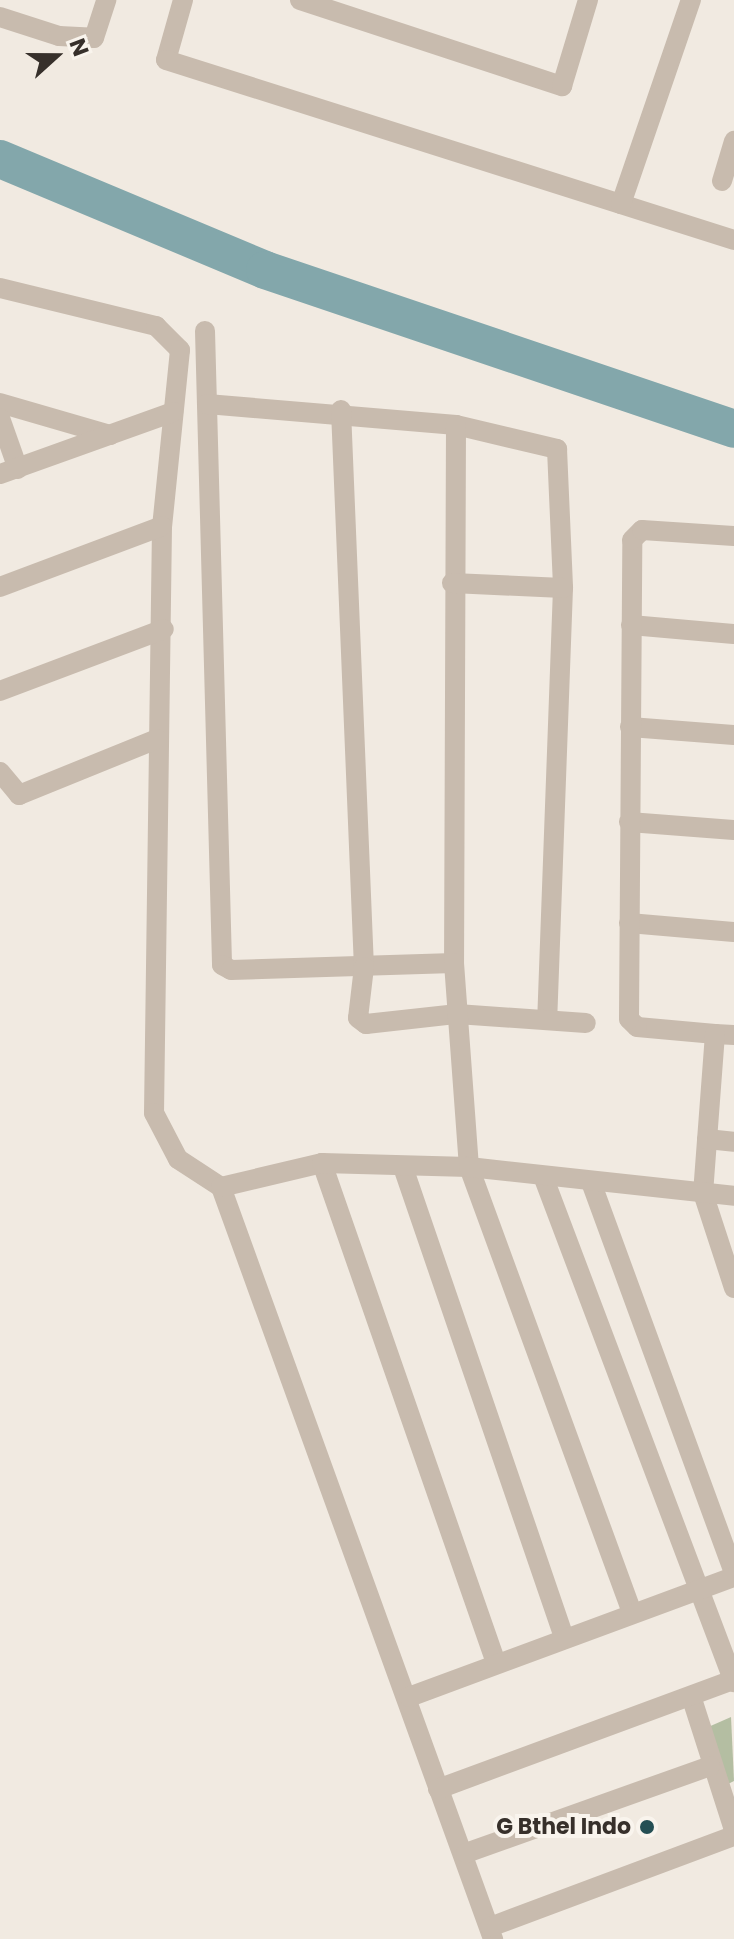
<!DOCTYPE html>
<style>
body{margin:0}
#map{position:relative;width:734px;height:1939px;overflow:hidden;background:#f1eae1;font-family:Poppins,sans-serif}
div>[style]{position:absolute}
.green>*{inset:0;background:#b4bea2}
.river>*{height:38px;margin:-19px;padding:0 19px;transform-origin:19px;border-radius:19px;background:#83a7ab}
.street>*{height:20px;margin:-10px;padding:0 10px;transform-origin:10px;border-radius:10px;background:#c8bbae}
.dots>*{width:22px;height:22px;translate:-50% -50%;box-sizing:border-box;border:4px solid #f9f4ed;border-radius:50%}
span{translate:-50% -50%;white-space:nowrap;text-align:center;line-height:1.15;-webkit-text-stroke:8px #f9f4ed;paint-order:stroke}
.poi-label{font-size:22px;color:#37302b;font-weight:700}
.right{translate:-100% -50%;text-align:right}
.north{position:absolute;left:16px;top:16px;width:80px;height:80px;-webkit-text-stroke:6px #f9f4ed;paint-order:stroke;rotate:69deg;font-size:22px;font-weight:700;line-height:32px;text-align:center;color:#37302b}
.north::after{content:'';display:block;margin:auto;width:28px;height:36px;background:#37302b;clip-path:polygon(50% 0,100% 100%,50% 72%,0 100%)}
</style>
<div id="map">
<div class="green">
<div style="clip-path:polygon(731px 1717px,734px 1781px,728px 1784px,706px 1728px)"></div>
</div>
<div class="river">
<div style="left:0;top:159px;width:287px;rotate:22.7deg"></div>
<div style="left:265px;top:270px;width:495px;rotate:18.7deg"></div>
</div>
<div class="street">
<div style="left:183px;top:0;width:62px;rotate:105.8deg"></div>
<div style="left:166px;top:60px;width:596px;rotate:17.58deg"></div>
<div style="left:300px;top:0;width:276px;rotate:18.2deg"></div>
<div style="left:562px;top:86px;width:90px;rotate:-73.2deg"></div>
<div style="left:0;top:17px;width:62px;rotate:17.9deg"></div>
<div style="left:59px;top:36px;width:35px;rotate:3deg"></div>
<div style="left:94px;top:38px;width:40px;rotate:-72deg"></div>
<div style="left:722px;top:181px;width:42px;rotate:-73.3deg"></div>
<div style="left:621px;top:204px;width:216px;rotate:-71.1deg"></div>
<div style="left:0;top:288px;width:161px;rotate:13.7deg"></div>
<div style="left:156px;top:326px;width:34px;rotate:45deg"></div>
<div style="left:180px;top:350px;width:177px;rotate:95.8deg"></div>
<div style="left:162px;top:526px;width:587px;rotate:90.78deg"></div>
<div style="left:154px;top:1113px;width:52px;rotate:62.4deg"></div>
<div style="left:178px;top:1159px;width:51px;rotate:33.1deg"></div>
<div style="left:221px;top:1187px;width:800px;rotate:70.11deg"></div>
<div style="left:205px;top:331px;width:634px;rotate:88.46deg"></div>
<div style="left:222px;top:965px;width:10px;rotate:29deg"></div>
<div style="left:231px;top:970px;width:223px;rotate:-1.8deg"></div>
<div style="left:0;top:403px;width:115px;rotate:16.2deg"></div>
<div style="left:207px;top:404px;width:250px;rotate:4.8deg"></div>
<div style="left:456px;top:425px;width:104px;rotate:13.4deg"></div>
<div style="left:557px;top:449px;width:139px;rotate:87.5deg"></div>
<div style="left:563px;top:588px;width:431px;rotate:92.1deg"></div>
<div style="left:341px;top:410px;width:557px;rotate:87.64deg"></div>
<div style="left:364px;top:967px;width:51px;rotate:96.7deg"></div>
<div style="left:358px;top:1018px;width:10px;rotate:37deg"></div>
<div style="left:366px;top:1024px;width:92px;rotate:-6.3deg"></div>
<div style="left:457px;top:1014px;width:129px;rotate:4deg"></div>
<div style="left:0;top:418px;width:54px;rotate:70.6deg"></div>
<div style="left:456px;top:425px;width:538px;rotate:90.21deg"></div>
<div style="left:454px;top:963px;width:205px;rotate:85.8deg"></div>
<div style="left:469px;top:1167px;width:475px;rotate:69.9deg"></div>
<div style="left:0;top:474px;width:184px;rotate:-19.7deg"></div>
<div style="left:452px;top:583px;width:111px;rotate:2.6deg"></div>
<div style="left:0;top:587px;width:173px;rotate:-20.6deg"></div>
<div style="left:631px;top:625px;width:103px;rotate:5deg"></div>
<div style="left:0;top:691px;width:175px;rotate:-20.7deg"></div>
<div style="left:630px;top:727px;width:104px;rotate:4.4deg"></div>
<div style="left:0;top:772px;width:30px;rotate:50deg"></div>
<div style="left:19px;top:795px;width:149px;rotate:-22.1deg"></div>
<div style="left:629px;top:822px;width:105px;rotate:4.4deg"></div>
<div style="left:629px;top:923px;width:105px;rotate:4.9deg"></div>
<div style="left:715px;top:1034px;width:78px;rotate:-174.9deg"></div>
<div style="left:637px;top:1027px;width:11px;rotate:-135deg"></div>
<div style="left:629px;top:1019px;width:479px;rotate:-89.6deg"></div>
<div style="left:632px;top:540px;width:14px;rotate:-45deg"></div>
<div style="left:642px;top:530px;width:92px;rotate:3.7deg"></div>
<div style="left:734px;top:1035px;width:19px;rotate:-177deg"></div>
<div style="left:715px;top:1034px;width:159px;rotate:94.3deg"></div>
<div style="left:703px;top:1193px;width:100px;rotate:71.9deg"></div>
<div style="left:707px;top:1139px;width:27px;rotate:6deg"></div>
<div style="left:322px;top:1163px;width:526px;rotate:70.81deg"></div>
<div style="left:404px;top:1170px;width:494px;rotate:71.1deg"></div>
<div style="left:543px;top:1176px;width:541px;rotate:69.32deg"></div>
<div style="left:591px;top:1182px;width:416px;rotate:69.9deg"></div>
<div style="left:221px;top:1187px;width:104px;rotate:-13.4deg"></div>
<div style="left:322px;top:1163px;width:147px;rotate:1.6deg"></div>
<div style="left:469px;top:1167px;width:267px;rotate:6.2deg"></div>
<div style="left:409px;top:1697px;width:346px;rotate:-20.3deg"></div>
<div style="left:692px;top:1699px;width:138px;rotate:72.2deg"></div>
<div style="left:438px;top:1789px;width:314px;rotate:-20.3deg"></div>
<div style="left:466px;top:1853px;width:259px;rotate:-19.6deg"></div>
<div style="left:490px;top:1927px;width:260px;rotate:-20.5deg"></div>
</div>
<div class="dots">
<div style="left:647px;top:1827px;background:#254f54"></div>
</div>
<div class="poi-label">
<span class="right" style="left:631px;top:1827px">G Bthel Indo</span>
</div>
<div class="north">N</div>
</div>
